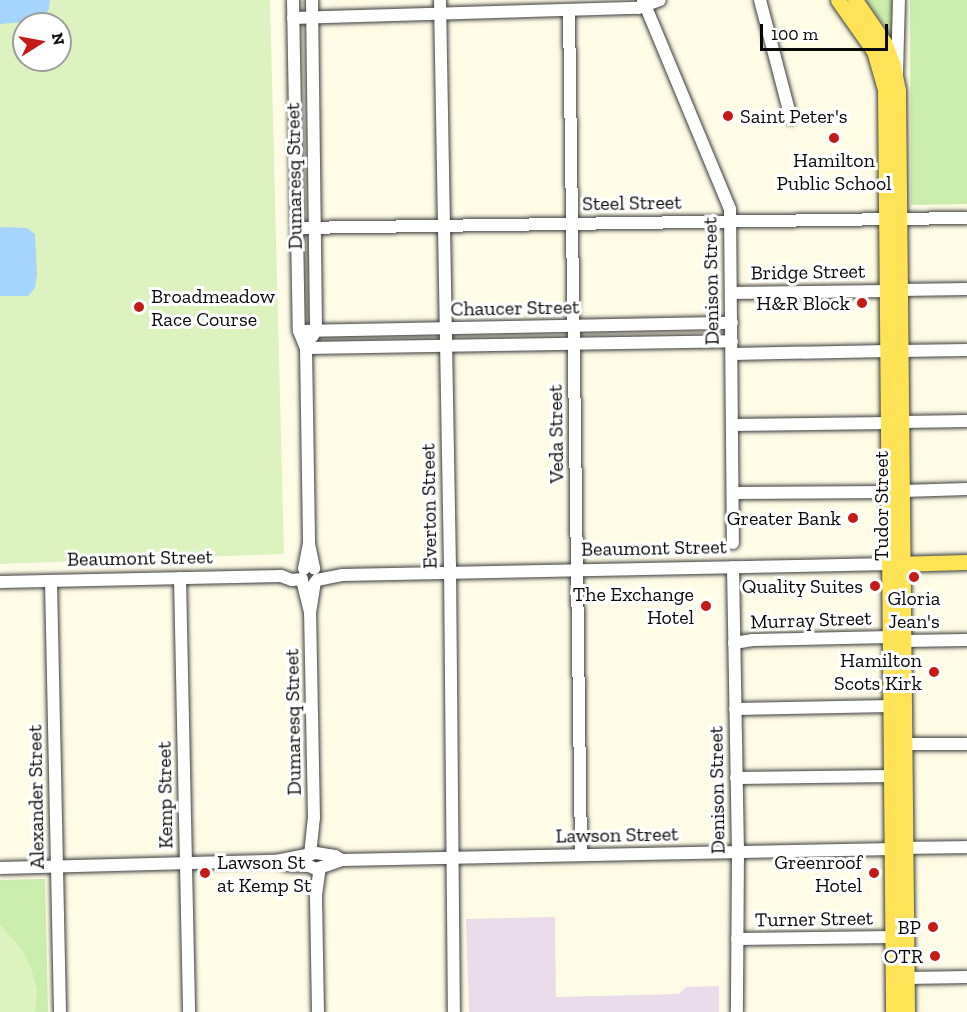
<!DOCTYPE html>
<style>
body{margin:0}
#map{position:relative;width:967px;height:1012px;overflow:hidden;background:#fffce6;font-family:"Zilla Slab",serif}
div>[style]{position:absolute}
.industrial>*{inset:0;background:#eadcea}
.green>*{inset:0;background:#c9edad}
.pitch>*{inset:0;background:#ddf3bf}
.water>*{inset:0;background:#a5d5fc}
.roads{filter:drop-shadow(0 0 2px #3d3d3d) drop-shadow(0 0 2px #3d3d3d)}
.minor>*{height:12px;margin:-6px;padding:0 6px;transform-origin:6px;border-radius:6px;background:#fff}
.major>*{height:15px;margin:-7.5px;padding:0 7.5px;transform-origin:7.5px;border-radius:7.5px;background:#ffe356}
.dots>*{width:16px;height:16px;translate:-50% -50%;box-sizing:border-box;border:3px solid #fff;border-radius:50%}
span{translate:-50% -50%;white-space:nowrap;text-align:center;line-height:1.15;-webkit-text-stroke:6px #fff;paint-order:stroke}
.poi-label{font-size:20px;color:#0a0a0a}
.left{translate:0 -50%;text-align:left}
.right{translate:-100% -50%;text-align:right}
.street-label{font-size:20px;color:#0a0a0a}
.north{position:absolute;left:12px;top:12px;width:60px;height:60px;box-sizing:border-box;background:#fff;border:2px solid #9d9d9d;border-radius:50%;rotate:79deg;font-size:16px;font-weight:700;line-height:24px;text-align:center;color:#0a0a0a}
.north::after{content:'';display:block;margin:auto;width:21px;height:27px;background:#c51b16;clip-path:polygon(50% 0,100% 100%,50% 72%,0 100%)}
.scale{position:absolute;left:760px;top:24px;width:128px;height:27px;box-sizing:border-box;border:3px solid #0a0a0a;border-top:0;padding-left:8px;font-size:18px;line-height:21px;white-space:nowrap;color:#0a0a0a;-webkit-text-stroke:4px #fff;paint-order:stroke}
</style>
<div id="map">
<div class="industrial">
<div style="clip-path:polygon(555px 917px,556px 997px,679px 994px,686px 987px,719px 986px,719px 1012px,469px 1012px,466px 919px)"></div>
</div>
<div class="green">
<div style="clip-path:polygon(866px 0,896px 0,896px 33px,892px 36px)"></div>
<div style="clip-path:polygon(910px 0,967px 0,967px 204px,911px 205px)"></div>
<div style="clip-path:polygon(45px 879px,48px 1012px,0 1012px,0 880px)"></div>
</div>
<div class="pitch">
<div style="clip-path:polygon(evenodd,0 0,270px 0,284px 554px,0 564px,0 0,24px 24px,60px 24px,60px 60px,24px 60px,24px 24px)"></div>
<div style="clip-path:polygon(0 925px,21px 948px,31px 968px,37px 990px,35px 1012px,0 1012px)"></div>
</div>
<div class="water">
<div style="clip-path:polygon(0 0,50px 0,49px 9px,44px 18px,36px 21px,0 24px)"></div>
<div style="clip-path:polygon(0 227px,27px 228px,35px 234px,37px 274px,35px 288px,28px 296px,0 296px)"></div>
</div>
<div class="roads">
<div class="minor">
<div style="left:293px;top:0;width:331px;rotate:89deg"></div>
<div style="left:299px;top:331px;width:18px;rotate:68deg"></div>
<div style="left:306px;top:348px;width:196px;rotate:89.1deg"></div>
<div style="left:309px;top:544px;width:25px;rotate:78deg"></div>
<div style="left:312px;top:0;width:330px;rotate:89.3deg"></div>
<div style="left:316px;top:330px;width:8px;rotate:120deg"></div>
<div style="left:440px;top:0;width:565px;rotate:88.99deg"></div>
<div style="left:450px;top:565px;width:447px;rotate:89.5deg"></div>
<div style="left:643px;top:0;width:226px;rotate:67.4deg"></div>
<div style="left:730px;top:209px;width:334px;rotate:89.5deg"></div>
<div style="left:760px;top:0;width:122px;rotate:75.3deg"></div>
<div style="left:569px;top:12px;width:843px;rotate:89.18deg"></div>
<div style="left:293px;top:18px;width:345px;rotate:-1.7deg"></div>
<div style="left:638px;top:8px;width:23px;rotate:-20deg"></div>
<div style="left:897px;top:74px;width:74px;rotate:-88.5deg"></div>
<div style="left:297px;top:228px;width:670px;rotate:-0.86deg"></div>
<div style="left:900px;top:290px;width:67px;rotate:-0.9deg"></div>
<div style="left:731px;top:293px;width:155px;rotate:-0.7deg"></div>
<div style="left:299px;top:331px;width:433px;rotate:-1.1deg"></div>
<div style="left:306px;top:348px;width:426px;rotate:-0.9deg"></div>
<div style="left:900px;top:351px;width:67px;rotate:-0.9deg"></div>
<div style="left:732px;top:354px;width:156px;rotate:-1.1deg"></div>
<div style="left:902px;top:422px;width:65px;rotate:-0.9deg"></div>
<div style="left:733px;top:425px;width:155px;rotate:-0.7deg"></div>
<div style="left:903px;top:491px;width:64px;rotate:-1.8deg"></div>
<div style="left:734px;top:493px;width:155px;rotate:-0.4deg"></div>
<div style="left:733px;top:567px;width:285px;rotate:89deg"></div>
<div style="left:738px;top:852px;width:160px;rotate:90.4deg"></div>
<div style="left:304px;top:569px;width:25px;rotate:-79deg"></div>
<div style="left:180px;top:578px;width:434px;rotate:88.8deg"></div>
<div style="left:302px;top:580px;width:33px;rotate:76deg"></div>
<div style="left:317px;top:580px;width:25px;rotate:-11deg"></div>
<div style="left:342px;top:575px;width:548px;rotate:-1.15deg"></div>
<div style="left:51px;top:581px;width:431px;rotate:88.8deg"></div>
<div style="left:0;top:582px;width:281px;rotate:-1.2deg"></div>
<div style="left:281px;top:576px;width:12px;rotate:20deg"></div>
<div style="left:292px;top:580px;width:10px;rotate:-6deg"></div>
<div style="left:904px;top:641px;width:63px;rotate:-0.9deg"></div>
<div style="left:734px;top:643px;width:19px;rotate:-9deg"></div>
<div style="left:753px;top:640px;width:137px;rotate:-1.3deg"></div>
<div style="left:735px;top:709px;width:156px;rotate:-1.1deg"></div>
<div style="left:905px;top:744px;width:62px"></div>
<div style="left:736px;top:778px;width:156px;rotate:-0.7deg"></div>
<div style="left:906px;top:848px;width:61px;rotate:-0.9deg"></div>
<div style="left:310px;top:855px;width:37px;rotate:-84deg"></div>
<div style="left:314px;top:818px;width:205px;rotate:-91.1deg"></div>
<div style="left:310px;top:613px;width:31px;rotate:-81deg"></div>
<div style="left:276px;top:861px;width:13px;rotate:18deg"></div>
<div style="left:288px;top:865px;width:21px;rotate:3deg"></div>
<div style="left:309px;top:866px;width:8px;rotate:23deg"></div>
<div style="left:316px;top:869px;width:28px;rotate:-19deg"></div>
<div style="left:342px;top:860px;width:551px;rotate:-1.14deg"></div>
<div style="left:0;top:868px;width:276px;rotate:-1.5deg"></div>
<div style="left:276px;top:861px;width:41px;rotate:-11.3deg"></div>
<div style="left:316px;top:853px;width:19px;rotate:9deg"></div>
<div style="left:335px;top:856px;width:8px;rotate:30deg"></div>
<div style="left:737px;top:939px;width:155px;rotate:-0.7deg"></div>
<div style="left:907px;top:978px;width:60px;rotate:-1deg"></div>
<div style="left:318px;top:1012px;width:117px;rotate:-91deg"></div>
<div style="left:316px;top:895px;width:27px;rotate:-82deg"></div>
</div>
<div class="major">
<div style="left:838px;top:0;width:62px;rotate:54.8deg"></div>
<div style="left:874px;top:51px;width:40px;rotate:74deg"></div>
<div style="left:885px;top:89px;width:923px;rotate:89.5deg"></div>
<div style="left:855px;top:0;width:51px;rotate:55.4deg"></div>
<div style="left:884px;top:42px;width:25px;rotate:69deg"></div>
<div style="left:893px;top:65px;width:25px;rotate:79deg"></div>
<div style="left:898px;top:90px;width:922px;rotate:89.44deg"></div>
<div style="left:892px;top:564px;width:75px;rotate:-1.5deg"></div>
</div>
</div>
<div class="dots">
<div style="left:728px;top:116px;background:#c51b16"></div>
<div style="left:834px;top:138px;background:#c51b16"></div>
<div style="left:862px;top:303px;background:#c51b16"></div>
<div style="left:139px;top:307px;background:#c51b16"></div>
<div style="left:853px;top:518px;background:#c51b16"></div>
<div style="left:914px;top:577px;background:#c51b16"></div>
<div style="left:875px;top:586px;background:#c51b16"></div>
<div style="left:706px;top:606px;background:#c51b16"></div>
<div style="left:934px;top:672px;background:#c51b16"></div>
<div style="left:205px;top:873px;background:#c51b16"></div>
<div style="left:874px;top:873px;background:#c51b16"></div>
<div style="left:933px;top:927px;background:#c51b16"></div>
<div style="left:935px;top:956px;background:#c51b16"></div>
</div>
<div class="poi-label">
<span class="left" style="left:740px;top:116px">Saint Peter's</span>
<span style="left:834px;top:172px">Hamilton<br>Public School</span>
<span class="left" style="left:151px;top:308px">Broadmeadow<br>Race Course</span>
<span class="right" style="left:850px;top:303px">H&amp;R Block</span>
<span class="right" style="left:841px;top:518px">Greater Bank</span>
<span class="right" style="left:863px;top:586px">Quality Suites</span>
<span class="right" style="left:694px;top:606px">The Exchange<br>Hotel</span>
<span style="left:914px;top:610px">Gloria<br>Jean's</span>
<span class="right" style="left:922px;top:672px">Hamilton<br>Scots Kirk</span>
<span class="left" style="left:217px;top:874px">Lawson St<br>at Kemp St</span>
<span class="right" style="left:862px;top:874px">Greenroof<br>Hotel</span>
<span class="right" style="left:921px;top:927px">BP</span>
<span class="right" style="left:923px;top:956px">OTR</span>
</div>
<div class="street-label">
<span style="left:294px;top:176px;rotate:-91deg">Dumaresq Street</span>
<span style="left:632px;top:203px;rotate:-1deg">Steel Street</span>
<span style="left:808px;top:272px;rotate:-1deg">Bridge Street</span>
<span style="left:711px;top:281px;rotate:-91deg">Denison Street</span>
<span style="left:515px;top:308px;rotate:-1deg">Chaucer Street</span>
<span style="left:556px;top:434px;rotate:-91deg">Veda Street</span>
<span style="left:429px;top:506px;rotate:-91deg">Everton Street</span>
<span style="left:881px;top:506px;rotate:-90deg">Tudor Street</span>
<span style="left:654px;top:548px;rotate:-1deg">Beaumont Street</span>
<span style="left:140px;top:558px;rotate:-1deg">Beaumont Street</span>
<span style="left:811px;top:620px;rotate:-2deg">Murray Street</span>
<span style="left:293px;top:722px;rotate:-91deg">Dumaresq Street</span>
<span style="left:717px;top:790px;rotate:-91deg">Denison Street</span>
<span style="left:165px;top:795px;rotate:-91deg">Kemp Street</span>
<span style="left:36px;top:797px;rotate:-91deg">Alexander Street</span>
<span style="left:617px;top:835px;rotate:-1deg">Lawson Street</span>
<span style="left:814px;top:919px;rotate:-1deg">Turner Street</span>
</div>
<div class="north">N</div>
<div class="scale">100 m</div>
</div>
